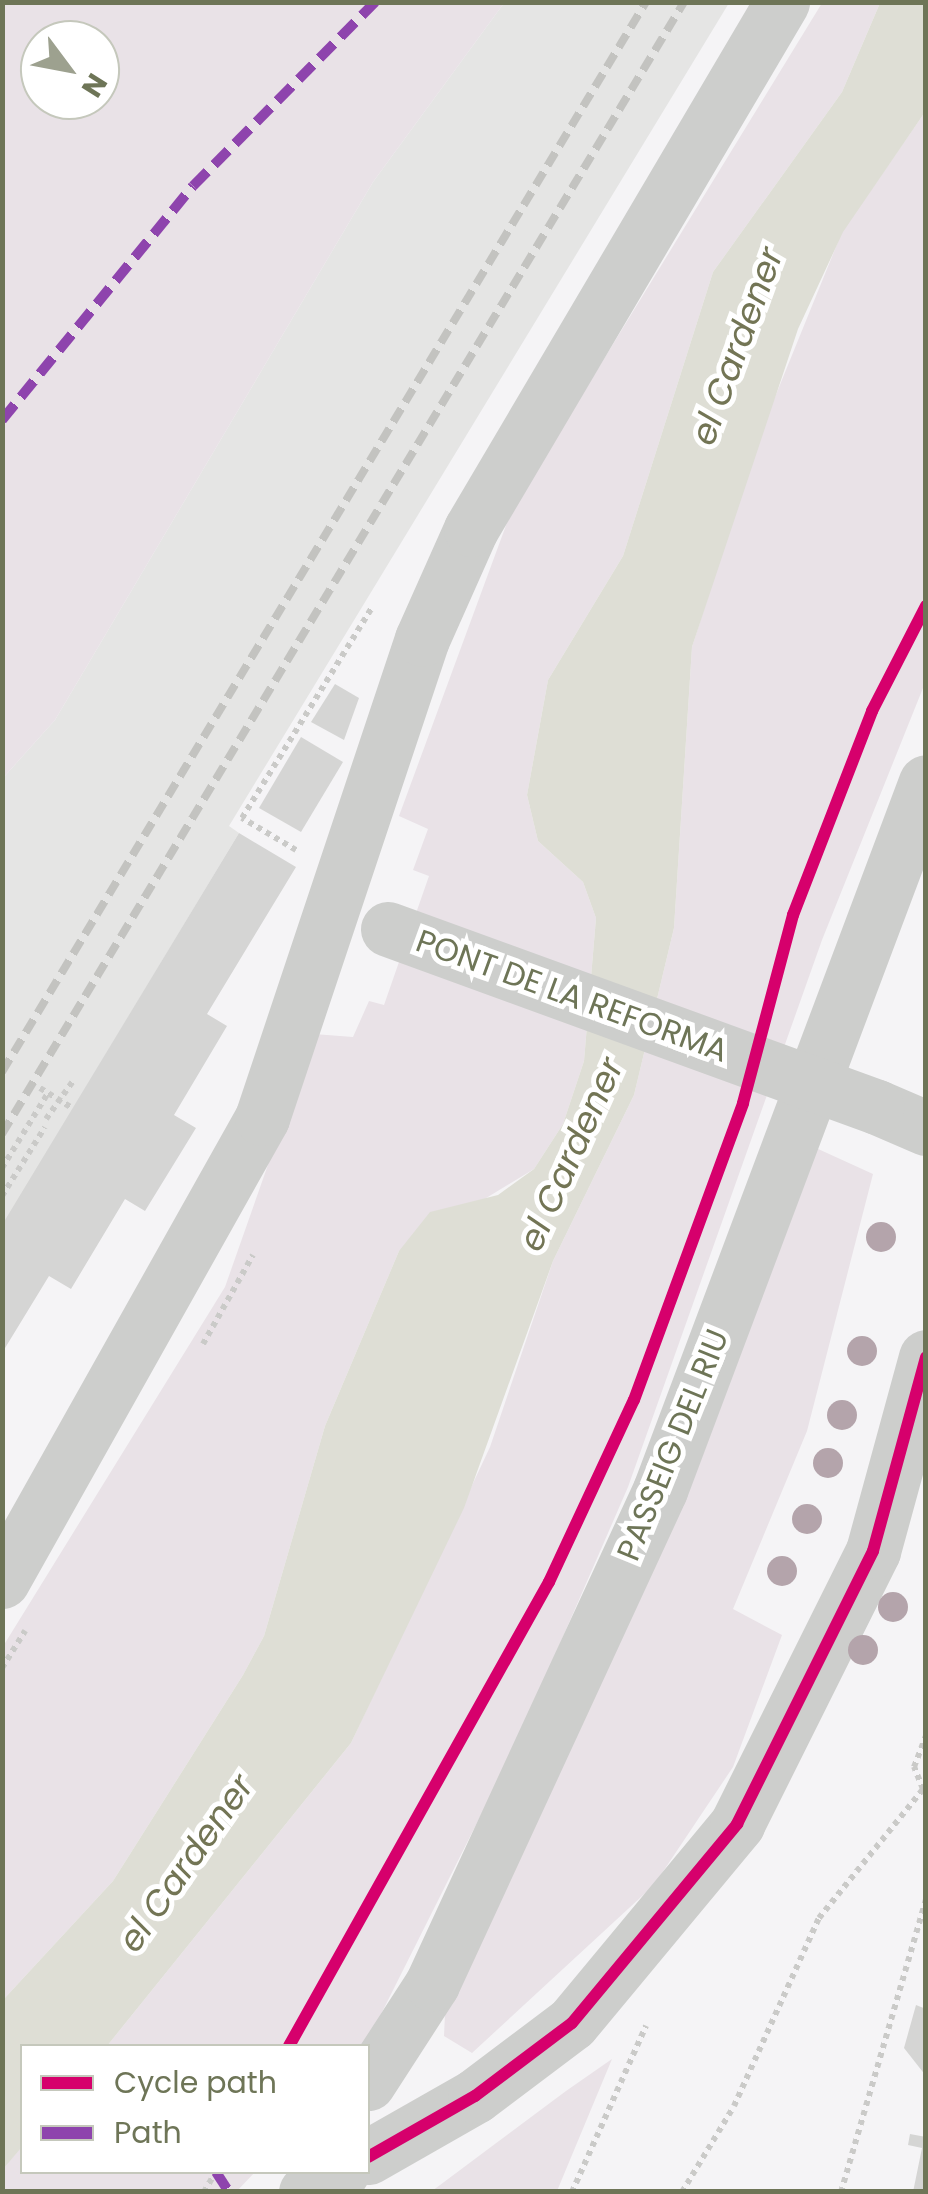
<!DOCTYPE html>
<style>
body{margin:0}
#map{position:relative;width:928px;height:2194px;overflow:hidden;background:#f5f4f6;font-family:Poppins,sans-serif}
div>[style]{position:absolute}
.built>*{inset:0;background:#e5e5e4}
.green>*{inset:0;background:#e9e2e7}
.water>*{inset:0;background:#deded5}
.building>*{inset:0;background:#d5d5d4}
.path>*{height:6px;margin-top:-3px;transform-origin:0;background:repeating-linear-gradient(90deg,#cacac8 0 5px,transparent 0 10px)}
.minor>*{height:55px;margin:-27.5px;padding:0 27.5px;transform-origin:27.5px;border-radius:27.5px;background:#cdcecc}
.rail>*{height:8px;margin-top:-4px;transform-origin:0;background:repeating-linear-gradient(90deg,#c3c3c0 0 15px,transparent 0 23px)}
.minor-bridge>*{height:55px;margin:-27.5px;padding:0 27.5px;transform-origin:27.5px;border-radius:27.5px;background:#cdcecc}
.quiet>*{height:10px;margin-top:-5px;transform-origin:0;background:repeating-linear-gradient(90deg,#8e44ad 0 20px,transparent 0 30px)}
.cycleway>*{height:12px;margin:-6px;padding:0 6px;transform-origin:6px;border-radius:6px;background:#d6006c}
.trees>*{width:30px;height:30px;margin:-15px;border-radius:50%;background:#b4a4ab}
span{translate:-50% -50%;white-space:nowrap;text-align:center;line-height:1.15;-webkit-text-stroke:10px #fff;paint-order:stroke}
.street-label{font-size:32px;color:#6e7557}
.water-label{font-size:35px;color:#737555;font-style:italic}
.frame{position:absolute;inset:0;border:5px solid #6e7557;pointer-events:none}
.legend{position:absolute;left:20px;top:2044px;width:350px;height:130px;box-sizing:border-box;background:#fff;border:2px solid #c5c8bc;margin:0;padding:12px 18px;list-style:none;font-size:30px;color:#6e7557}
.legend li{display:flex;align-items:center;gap:20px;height:50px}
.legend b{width:50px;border:2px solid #c5c8bc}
.north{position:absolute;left:20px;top:20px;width:100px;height:100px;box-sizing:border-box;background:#fff;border:2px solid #c5c8bc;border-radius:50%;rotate:122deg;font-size:28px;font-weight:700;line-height:40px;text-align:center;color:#6e7557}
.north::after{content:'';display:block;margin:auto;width:35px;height:45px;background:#9da18f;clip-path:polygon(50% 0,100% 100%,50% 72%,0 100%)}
</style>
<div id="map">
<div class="built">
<div style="clip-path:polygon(504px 3px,729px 3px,229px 826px,239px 833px,3px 1225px,3px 778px,55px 720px,373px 182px)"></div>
</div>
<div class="green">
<div style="clip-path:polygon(evenodd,3px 2px,504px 3px,373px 182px,55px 720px,3px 778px,3px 2px,100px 40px,100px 100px,40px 100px,40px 40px,100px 40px)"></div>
<div style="clip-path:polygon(822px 3px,880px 3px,842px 92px,713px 272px,623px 556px,548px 680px,527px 795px,538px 841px,583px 882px,596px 918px,584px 1061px,563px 1124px,534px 1169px,399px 1251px,325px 1426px,264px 1636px,243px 1675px,113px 1881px,3px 2000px,2px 1648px,225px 1287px,314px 1034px,353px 1037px,369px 1001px,384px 1005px,429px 876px,413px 870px,428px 829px,399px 816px,512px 509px)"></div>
<div style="clip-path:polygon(925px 112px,925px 683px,822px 940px,628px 1487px,515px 1747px,365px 2046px,107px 2046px,351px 1743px,490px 1447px,553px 1261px,634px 1095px,674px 928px,692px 647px,760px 434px,842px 232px)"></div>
<div style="clip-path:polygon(805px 1143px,873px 1174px,807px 1431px,733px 1609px,782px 1635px,733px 1767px,654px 1885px,472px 2053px,444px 2036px,445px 2014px)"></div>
<div style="clip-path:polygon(612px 2059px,557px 2191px,432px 2191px,566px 2091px)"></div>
<div style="clip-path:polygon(22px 2147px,22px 2172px,255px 2172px,237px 2191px,3px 2192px,2px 2169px)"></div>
</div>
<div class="water">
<div style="clip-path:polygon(880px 3px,925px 3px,925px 112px,843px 232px,798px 329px,692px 647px,674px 928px,634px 1095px,553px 1261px,464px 1508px,351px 1743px,107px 2046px,22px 2046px,22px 2147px,3px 2169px,3px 2000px,113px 1881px,243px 1675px,264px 1636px,325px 1426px,399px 1251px,430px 1212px,498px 1195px,534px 1169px,563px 1124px,584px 1061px,596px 918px,583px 882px,538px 841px,527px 795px,548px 680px,623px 556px,713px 272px,842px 92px)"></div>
</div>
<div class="building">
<div style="clip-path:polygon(335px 684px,359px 698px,344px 740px,311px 722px)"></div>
<div style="clip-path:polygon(301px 737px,343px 762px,301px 832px,259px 808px)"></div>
<div style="clip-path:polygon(239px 833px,296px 867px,207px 1014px,227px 1026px,174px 1115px,196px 1128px,145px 1211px,125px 1199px,71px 1289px,49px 1276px,2px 1353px,2px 1225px)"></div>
<div style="clip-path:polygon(916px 2005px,926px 2009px,926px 2076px,904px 2048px)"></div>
<div style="clip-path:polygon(910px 2134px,926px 2137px,926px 2192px,913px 2192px,922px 2148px,908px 2145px)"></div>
</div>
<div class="path">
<div style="left:296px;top:850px;width:63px;rotate:-149.3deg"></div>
<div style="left:242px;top:818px;width:246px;rotate:-58.3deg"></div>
<div style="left:40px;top:1088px;width:39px;rotate:32deg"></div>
<div style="left:46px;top:1119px;width:47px;rotate:-54.6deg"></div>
<div style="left:2px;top:1168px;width:88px;rotate:-58.5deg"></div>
<div style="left:2px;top:1196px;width:81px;rotate:-58.1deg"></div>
<div style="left:203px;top:1344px;width:102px;rotate:-60.7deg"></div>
<div style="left:2px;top:1668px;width:44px;rotate:-58.1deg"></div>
<div style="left:923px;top:1789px;width:24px;rotate:-112deg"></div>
<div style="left:914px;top:1767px;width:34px;rotate:-69deg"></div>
<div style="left:204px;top:2192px;width:20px;rotate:-60deg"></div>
<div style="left:572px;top:2192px;width:182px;rotate:-66deg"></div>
<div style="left:682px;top:2192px;width:100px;rotate:-58.8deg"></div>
<div style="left:734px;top:2106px;width:206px;rotate:-65.7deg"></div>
<div style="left:819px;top:1918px;width:166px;rotate:-51.1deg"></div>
<div style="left:841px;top:2192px;width:305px;rotate:-73.8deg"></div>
</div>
<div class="minor">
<div style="left:877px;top:1107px;width:53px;rotate:23.2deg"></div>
<div style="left:2px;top:1581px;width:531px;rotate:-60.68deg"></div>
<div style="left:262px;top:1118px;width:505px;rotate:-71.53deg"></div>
<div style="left:422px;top:639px;width:120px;rotate:-66deg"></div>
<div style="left:471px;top:529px;width:612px;rotate:-59.45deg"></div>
<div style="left:368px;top:2083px;width:118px;rotate:-57.1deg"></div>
<div style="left:432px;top:1984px;width:544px;rotate:-65.22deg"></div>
<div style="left:660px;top:1490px;width:756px;rotate:-69.41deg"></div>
<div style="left:368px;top:2157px;width:123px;rotate:-29.7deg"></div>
<div style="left:475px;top:2096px;width:121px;rotate:-37deg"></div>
<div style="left:572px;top:2023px;width:259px;rotate:-50.3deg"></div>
<div style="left:737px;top:1824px;width:305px;rotate:-63.5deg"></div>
<div style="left:873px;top:1551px;width:201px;rotate:-74.7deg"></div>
<div style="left:306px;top:2192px;width:41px;rotate:-29.1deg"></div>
</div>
<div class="rail">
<div style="left:2px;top:1072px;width:1249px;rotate:-58.96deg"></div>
<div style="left:2px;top:1134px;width:1322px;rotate:-58.93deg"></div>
</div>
<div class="minor-bridge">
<div style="left:388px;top:929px;width:520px;rotate:20deg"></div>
</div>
<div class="quiet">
<div style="left:2px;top:420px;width:302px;rotate:-50.8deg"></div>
<div style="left:193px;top:186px;width:259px;rotate:-45.3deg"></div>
<div style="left:216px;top:2172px;width:24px;rotate:57deg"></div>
</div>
<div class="cycleway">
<div style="left:289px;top:2046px;width:532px;rotate:-60.74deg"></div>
<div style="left:549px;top:1582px;width:201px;rotate:-65deg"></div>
<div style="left:634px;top:1400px;width:316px;rotate:-69.8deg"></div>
<div style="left:743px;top:1103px;width:195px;rotate:-75.1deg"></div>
<div style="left:793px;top:915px;width:219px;rotate:-68.8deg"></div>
<div style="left:872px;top:711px;width:118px;rotate:-62.8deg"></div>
<div style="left:368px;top:2157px;width:123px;rotate:-29.7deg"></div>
<div style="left:475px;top:2096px;width:121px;rotate:-37deg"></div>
<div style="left:572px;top:2023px;width:259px;rotate:-50.3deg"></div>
<div style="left:737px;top:1824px;width:305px;rotate:-63.5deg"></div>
<div style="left:873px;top:1551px;width:201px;rotate:-74.7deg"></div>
</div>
<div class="trees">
<div style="left:881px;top:1237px"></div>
<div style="left:862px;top:1351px"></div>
<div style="left:842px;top:1415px"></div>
<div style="left:828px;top:1463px"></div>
<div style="left:807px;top:1519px"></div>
<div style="left:782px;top:1571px"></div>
<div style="left:893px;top:1607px"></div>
<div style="left:863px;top:1650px"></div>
</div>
<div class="street-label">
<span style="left:572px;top:996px;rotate:20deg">PONT DE LA REFORMA</span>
<span style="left:673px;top:1445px;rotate:-68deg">PASSEIG DEL RIU</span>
</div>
<div class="water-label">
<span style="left:737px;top:346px;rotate:-70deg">el Cardener</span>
<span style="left:571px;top:1154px;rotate:-66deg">el Cardener</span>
<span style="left:186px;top:1863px;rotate:-55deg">el Cardener</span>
</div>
<div class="frame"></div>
<ul class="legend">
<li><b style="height:12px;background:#d6006c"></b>Cycle path</li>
<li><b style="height:12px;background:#8e44ad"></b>Path</li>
</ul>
<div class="north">N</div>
</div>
